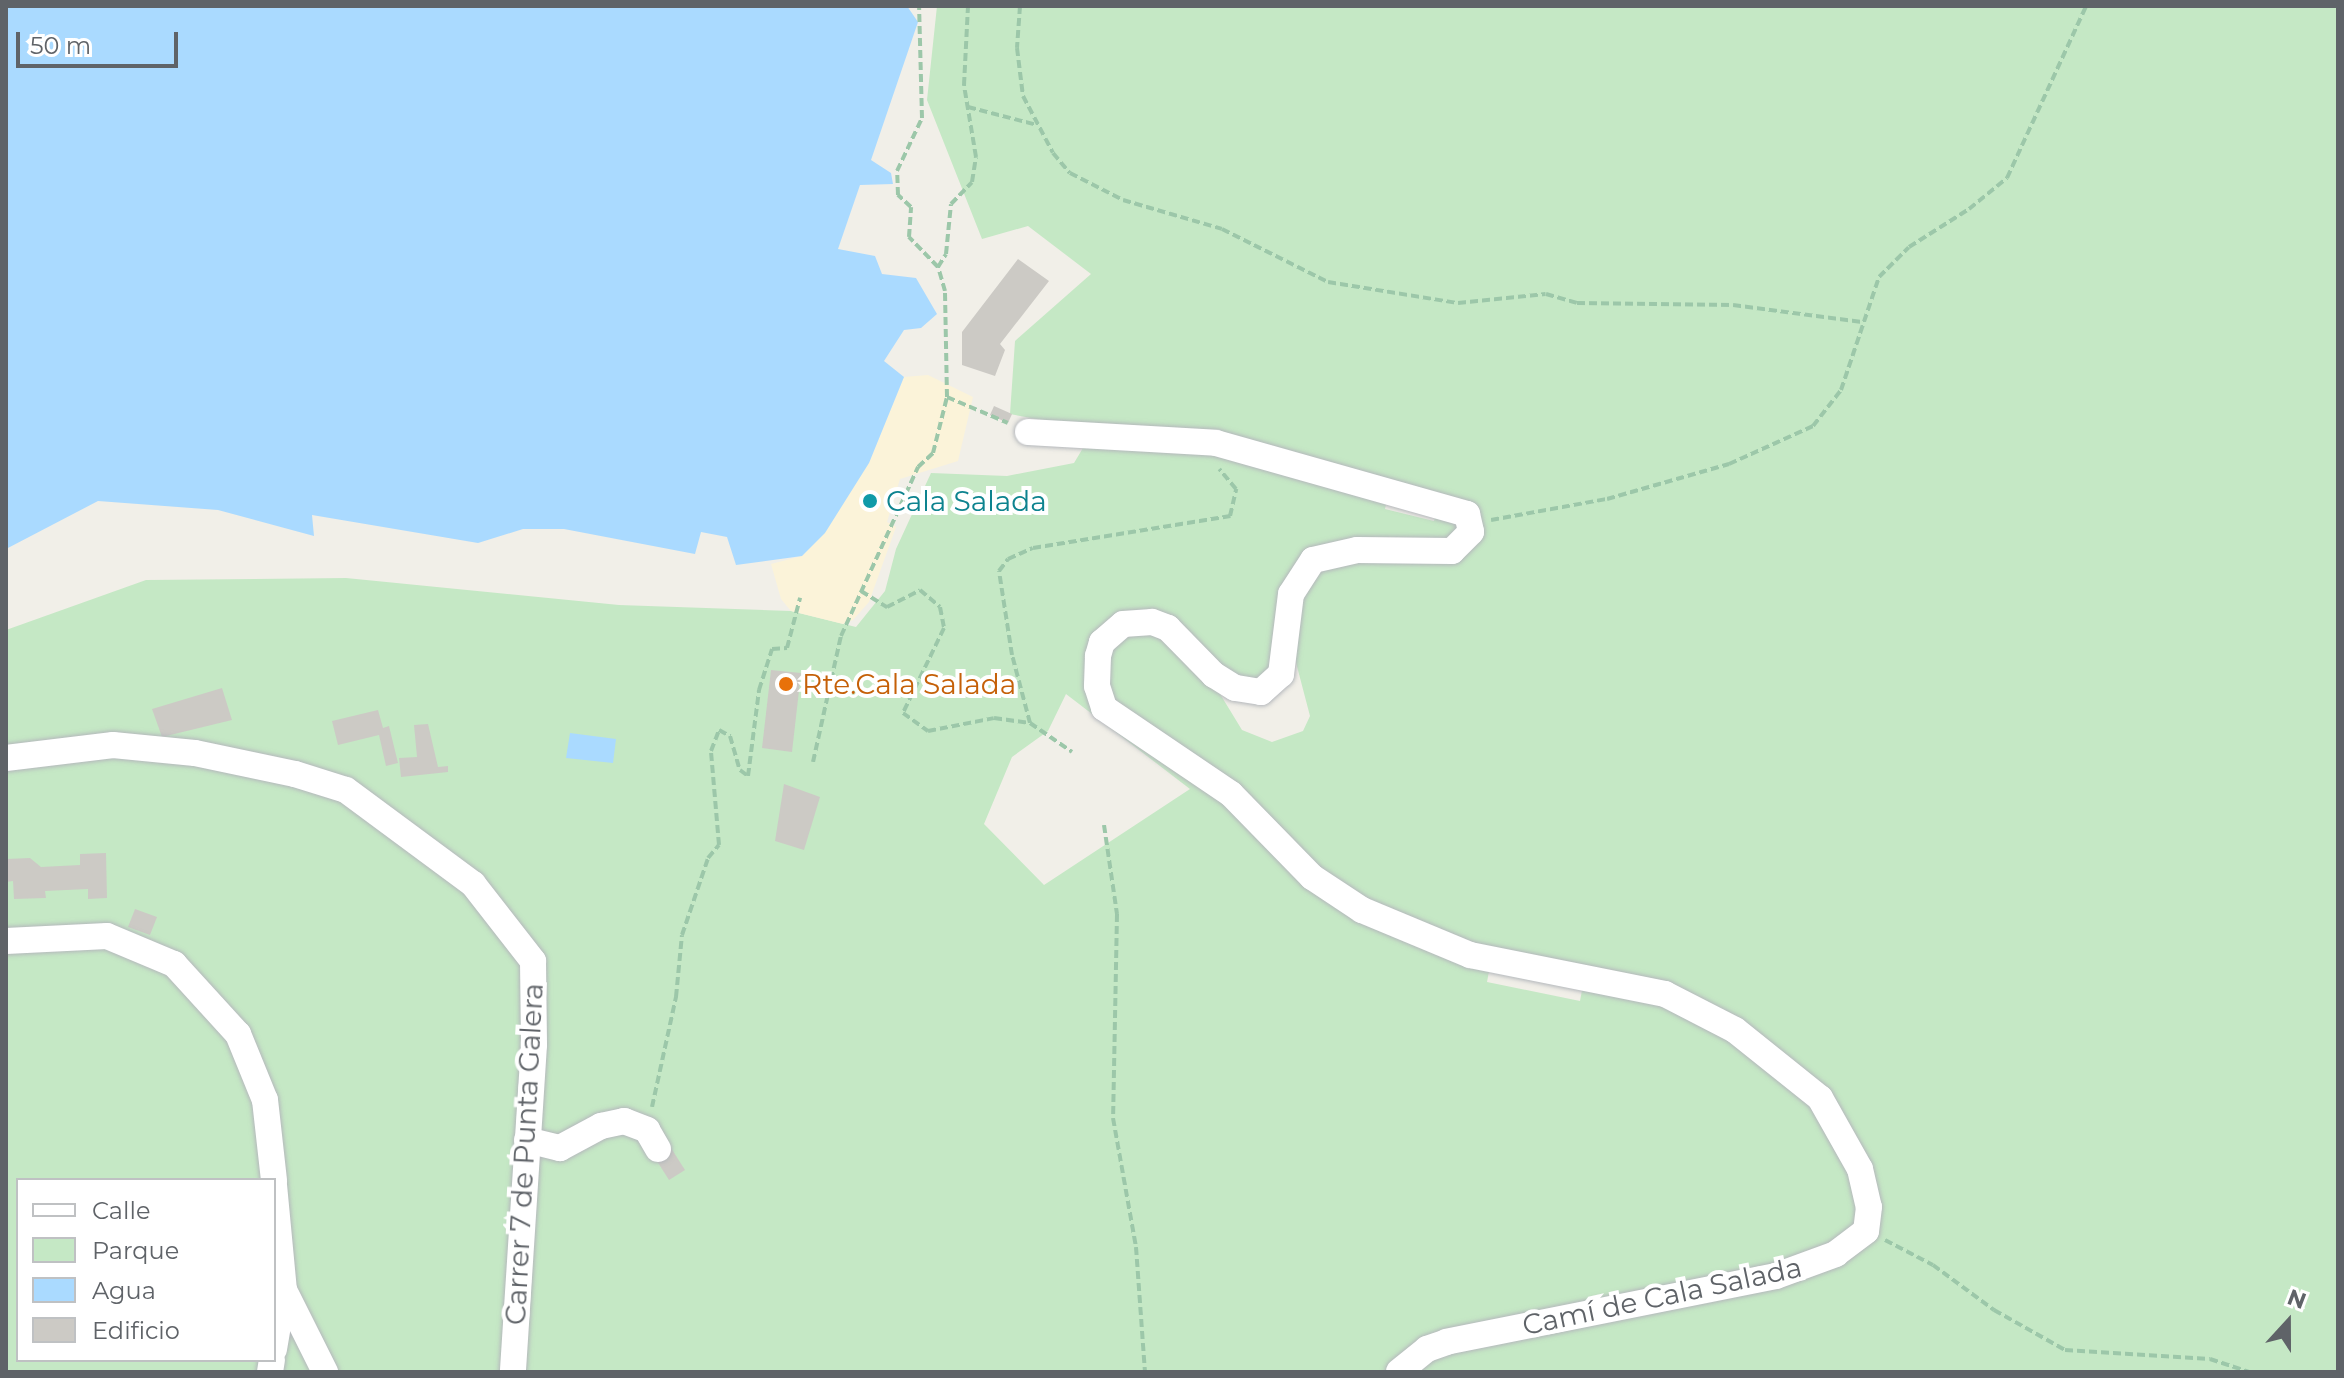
<!DOCTYPE html>
<meta charset="utf-8">
<style>
body{margin:0}
#map{position:relative;width:2344px;height:1378px;overflow:hidden;background:#f1efe8;font-family:Montserrat,sans-serif}
div>[style]{position:absolute}
.green>*{inset:0;background:#c5e8c5}
.sand>*{inset:0;background:#fbf3d9}
.water>*{inset:0;background:#aadaff}
.building>*{inset:0;background:#cccac5}
.path>*{height:4px;margin-top:-2px;transform-origin:0;background:repeating-linear-gradient(90deg,#9cc7a9 0 8px,transparent 0 12px)}
.roads{filter:drop-shadow(0 0 2px #b5b8bc) drop-shadow(0 0 2px #b5b8bc)}
.minor>*{height:26px;margin:-13px;padding:0 13px;transform-origin:13px;border-radius:13px;background:#fff}
.dots>*{width:22px;height:22px;translate:-50% -50%;box-sizing:border-box;border:4px solid #fff;border-radius:50%}
span{translate:-50% -50%;white-space:nowrap;text-align:center;line-height:1.15;-webkit-text-stroke:8px #fff;paint-order:stroke}
.culture-label{font-size:28px;color:#0d838f}
.left{translate:0 -50%;text-align:left}
.food-label{font-size:28px;color:#c56008}
.street-label{font-size:28px;color:#5f6368}
.frame{position:absolute;inset:0;border:8px solid #5f6368;pointer-events:none}
.legend{position:absolute;left:16px;top:1178px;width:260px;height:184px;box-sizing:border-box;background:#fff;border:2px solid #bfc1c3;margin:0;padding:10px 14px;list-style:none;font-size:24px;color:#5f6368}
.legend li{display:flex;align-items:center;gap:16px;height:40px}
.legend b{width:40px;border:2px solid #bfc1c3}
.north{position:absolute;left:2248px;top:1282px;width:80px;height:80px;-webkit-text-stroke:6px #fff;paint-order:stroke;rotate:21deg;font-size:22px;font-weight:700;line-height:32px;text-align:center;color:#5f6368}
.north::after{content:'';display:block;margin:auto;width:28px;height:36px;background:#5f6368;clip-path:polygon(50% 0,100% 100%,50% 72%,0 100%)}
.scale{position:absolute;left:16px;top:32px;width:162px;height:36px;box-sizing:border-box;border:4px solid #5f6368;border-top:0;padding-left:10px;font-size:24px;line-height:28px;white-space:nowrap;color:#5f6368;-webkit-text-stroke:6px #fff;paint-order:stroke}
</style>
<div id="map">
<div class="green">
<div style="clip-path:polygon(evenodd,937px 6px,2338px 6px,2338px 1372px,6px 1372px,6px 630px,146px 580px,346px 578px,619px 605px,791px 611px,856px 627px,885px 591px,896px 549px,931px 473px,1007px 476px,1074px 463px,1086px 443px,1074px 426px,1010px 414px,1015px 341px,1091px 274px,1028px 226px,982px 239px,927px 100px,937px 6px,1388px 495px,1438px 507px,1434px 521px,1385px 509px,1388px 495px,937px 6px,1294px 655px,1310px 716px,1303px 731px,1272px 742px,1242px 730px,1217px 689px,1285px 681px,1294px 655px,937px 6px,1066px 694px,1190px 789px,1044px 885px,984px 824px,1012px 757px,1048px 731px,1066px 694px,937px 6px,1490px 966px,1583px 985px,1580px 1001px,1487px 982px,1490px 966px,937px 6px,18px 1180px,274px 1180px,274px 1360px,18px 1360px,18px 1180px)"></div>
</div>
<div class="sand">
<div style="clip-path:polygon(928px 375px,973px 397px,958px 461px,900px 479px,887px 522px,896px 527px,869px 602px,853px 620px,843px 624px,791px 611px,781px 599px,771px 564px,802px 556px,869px 463px,904px 377px)"></div>
</div>
<div class="water">
<div style="clip-path:polygon(6px 6px,907px 6px,918px 22px,871px 160px,891px 173px,893px 184px,860px 185px,838px 249px,875px 256px,882px 274px,916px 278px,937px 314px,921px 328px,904px 330px,884px 361px,904px 377px,869px 463px,825px 533px,802px 556px,736px 565px,727px 537px,701px 532px,695px 554px,564px 529px,523px 529px,478px 543px,312px 515px,314px 536px,218px 510px,98px 501px,6px 549px)"></div>
<div style="clip-path:polygon(570px 733px,616px 739px,613px 763px,566px 758px)"></div>
</div>
<div class="building">
<div style="clip-path:polygon(1018px 259px,1049px 281px,1000px 344px,1005px 350px,995px 376px,962px 365px,962px 332px)"></div>
<div style="clip-path:polygon(994px 406px,1012px 414px,1008px 423px,990px 415px)"></div>
<div style="clip-path:polygon(771px 670px,801px 673px,792px 752px,762px 748px)"></div>
<div style="clip-path:polygon(222px 688px,232px 720px,162px 737px,152px 709px)"></div>
<div style="clip-path:polygon(378px 710px,383px 728px,389px 726px,398px 763px,386px 766px,379px 735px,338px 745px,332px 721px)"></div>
<div style="clip-path:polygon(428px 724px,438px 767px,448px 766px,448px 772px,401px 777px,399px 758px,417px 757px,414px 725px)"></div>
<div style="clip-path:polygon(784px 784px,820px 797px,804px 850px,775px 841px)"></div>
<div style="clip-path:polygon(106px 853px,107px 898px,88px 899px,88px 889px,45px 891px,46px 898px,14px 899px,13px 881px,6px 882px,6px 859px,30px 858px,41px 867px,80px 865px,80px 854px)"></div>
<div style="clip-path:polygon(135px 909px,157px 917px,150px 935px,128px 927px)"></div>
<div style="clip-path:polygon(671px 1148px,685px 1170px,669px 1180px,655px 1158px)"></div>
</div>
<div class="path">
<div style="left:1020px;top:6px;width:42px;rotate:94.1deg"></div>
<div style="left:1017px;top:48px;width:48px;rotate:82.9deg"></div>
<div style="left:1023px;top:96px;width:64px;rotate:62.2deg"></div>
<div style="left:1053px;top:153px;width:26px;rotate:50deg"></div>
<div style="left:1070px;top:173px;width:59px;rotate:27deg"></div>
<div style="left:1123px;top:200px;width:103px;rotate:16.3deg"></div>
<div style="left:1222px;top:229px;width:119px;rotate:26.6deg"></div>
<div style="left:1328px;top:282px;width:132px;rotate:9.2deg"></div>
<div style="left:1458px;top:303px;width:88px;rotate:-5.8deg"></div>
<div style="left:1546px;top:294px;width:32px;rotate:16deg"></div>
<div style="left:1577px;top:303px;width:156px;rotate:0.7deg"></div>
<div style="left:1733px;top:305px;width:130px;rotate:7.5deg"></div>
<div style="left:968px;top:107px;width:71px;rotate:14.6deg"></div>
<div style="left:938px;top:267px;width:15px;rotate:-58deg"></div>
<div style="left:946px;top:254px;width:50px;rotate:-84.3deg"></div>
<div style="left:951px;top:204px;width:30px;rotate:-46deg"></div>
<div style="left:972px;top:182px;width:25px;rotate:-81deg"></div>
<div style="left:976px;top:157px;width:73px;rotate:-99.5deg"></div>
<div style="left:964px;top:85px;width:79px;rotate:-87.1deg"></div>
<div style="left:947px;top:397px;width:66px;rotate:23.1deg"></div>
<div style="left:1491px;top:520px;width:118px;rotate:-10.3deg"></div>
<div style="left:1607px;top:499px;width:127px;rotate:-16deg"></div>
<div style="left:1729px;top:464px;width:92px;rotate:-24.3deg"></div>
<div style="left:1813px;top:426px;width:46px;rotate:-52.1deg"></div>
<div style="left:1841px;top:390px;width:119px;rotate:-71.4deg"></div>
<div style="left:1879px;top:277px;width:42px;rotate:-45deg"></div>
<div style="left:1909px;top:247px;width:71px;rotate:-32.3deg"></div>
<div style="left:1969px;top:209px;width:49px;rotate:-39.2deg"></div>
<div style="left:2007px;top:178px;width:189px;rotate:-65.3deg"></div>
<div style="left:861px;top:591px;width:31px;rotate:32deg"></div>
<div style="left:887px;top:607px;width:37px;rotate:-27deg"></div>
<div style="left:920px;top:590px;width:26px;rotate:40deg"></div>
<div style="left:940px;top:607px;width:21px;rotate:79deg"></div>
<div style="left:944px;top:628px;width:94px;rotate:115.8deg"></div>
<div style="left:903px;top:713px;width:31px;rotate:36deg"></div>
<div style="left:928px;top:731px;width:67px;rotate:-11.1deg"></div>
<div style="left:994px;top:718px;width:36px;rotate:8deg"></div>
<div style="left:1030px;top:723px;width:51px;rotate:34.6deg"></div>
<div style="left:1030px;top:723px;width:70px;rotate:-104.8deg"></div>
<div style="left:1012px;top:655px;width:85px;rotate:-98.8deg"></div>
<div style="left:999px;top:571px;width:15px;rotate:-53deg"></div>
<div style="left:1008px;top:559px;width:27px;rotate:-24deg"></div>
<div style="left:1033px;top:548px;width:200px;rotate:-9.2deg"></div>
<div style="left:1230px;top:516px;width:28px;rotate:-77deg"></div>
<div style="left:1236px;top:489px;width:26px;rotate:-130deg"></div>
<div style="left:813px;top:762px;width:129px;rotate:-77.5deg"></div>
<div style="left:841px;top:636px;width:186px;rotate:-65.5deg"></div>
<div style="left:918px;top:467px;width:21px;rotate:-43deg"></div>
<div style="left:933px;top:453px;width:58px;rotate:-76deg"></div>
<div style="left:947px;top:397px;width:106px;rotate:-91.1deg"></div>
<div style="left:945px;top:291px;width:25px;rotate:-106deg"></div>
<div style="left:938px;top:267px;width:42px;rotate:-134deg"></div>
<div style="left:909px;top:237px;width:30px;rotate:-86deg"></div>
<div style="left:911px;top:207px;width:18px;rotate:-137deg"></div>
<div style="left:898px;top:195px;width:24px;rotate:-92deg"></div>
<div style="left:897px;top:171px;width:59px;rotate:-64.7deg"></div>
<div style="left:922px;top:118px;width:112px;rotate:-91.5deg"></div>
<div style="left:1104px;top:825px;width:90px;rotate:81.7deg"></div>
<div style="left:1117px;top:914px;width:204px;rotate:91.1deg"></div>
<div style="left:1113px;top:1118px;width:131px;rotate:79.9deg"></div>
<div style="left:1136px;top:1247px;width:125px;rotate:85.9deg"></div>
<div style="left:652px;top:1107px;width:113px;rotate:-77.7deg"></div>
<div style="left:676px;top:997px;width:62px;rotate:-84.5deg"></div>
<div style="left:682px;top:935px;width:81px;rotate:-71.3deg"></div>
<div style="left:708px;top:858px;width:17px;rotate:-50deg"></div>
<div style="left:719px;top:845px;width:94px;rotate:-94.9deg"></div>
<div style="left:711px;top:751px;width:22px;rotate:-69deg"></div>
<div style="left:719px;top:730px;width:13px;rotate:29deg"></div>
<div style="left:730px;top:736px;width:35px;rotate:74deg"></div>
<div style="left:740px;top:770px;width:10px;rotate:37deg"></div>
<div style="left:748px;top:776px;width:87px;rotate:-82.7deg"></div>
<div style="left:759px;top:690px;width:43px;rotate:-72.4deg"></div>
<div style="left:772px;top:649px;width:15px;rotate:-4deg"></div>
<div style="left:787px;top:648px;width:52px;rotate:-75.4deg"></div>
<div style="left:1885px;top:1240px;width:54px;rotate:27.5deg"></div>
<div style="left:1933px;top:1265px;width:76px;rotate:36.4deg"></div>
<div style="left:1994px;top:1310px;width:81px;rotate:29.4deg"></div>
<div style="left:2065px;top:1350px;width:145px;rotate:3.6deg"></div>
<div style="left:2210px;top:1359px;width:41px;rotate:18.4deg"></div>
</div>
<div class="roads">
<div class="minor">
<div style="left:1028px;top:432px;width:188px;rotate:3.3deg"></div>
<div style="left:1216px;top:443px;width:261px;rotate:15.8deg"></div>
<div style="left:1467px;top:514px;width:18px;rotate:77deg"></div>
<div style="left:1471px;top:532px;width:27px;rotate:135deg"></div>
<div style="left:1452px;top:551px;width:95px;rotate:-179.4deg"></div>
<div style="left:1357px;top:550px;width:45px;rotate:167.2deg"></div>
<div style="left:1313px;top:560px;width:40px;rotate:122.9deg"></div>
<div style="left:1291px;top:594px;width:81px;rotate:97.1deg"></div>
<div style="left:1281px;top:674px;width:27px;rotate:138deg"></div>
<div style="left:1261px;top:692px;width:26px;rotate:-171deg"></div>
<div style="left:1235px;top:688px;width:25px;rotate:-148deg"></div>
<div style="left:1214px;top:675px;width:66px;rotate:-134.4deg"></div>
<div style="left:1168px;top:628px;width:17px;rotate:-159deg"></div>
<div style="left:1152px;top:622px;width:29px;rotate:176deg"></div>
<div style="left:1123px;top:624px;width:28px;rotate:139deg"></div>
<div style="left:1102px;top:642px;width:15px;rotate:106deg"></div>
<div style="left:1098px;top:656px;width:30px;rotate:92deg"></div>
<div style="left:1097px;top:686px;width:23px;rotate:72deg"></div>
<div style="left:1104px;top:708px;width:153px;rotate:34.1deg"></div>
<div style="left:1231px;top:794px;width:116px;rotate:45.7deg"></div>
<div style="left:1312px;top:877px;width:60px;rotate:33.4deg"></div>
<div style="left:1362px;top:910px;width:117px;rotate:22.6deg"></div>
<div style="left:1470px;top:955px;width:199px;rotate:11.3deg"></div>
<div style="left:1665px;top:994px;width:79px;rotate:27.2deg"></div>
<div style="left:1735px;top:1030px;width:109px;rotate:38.7deg"></div>
<div style="left:1820px;top:1098px;width:81px;rotate:60.6deg"></div>
<div style="left:1860px;top:1169px;width:39px;rotate:77deg"></div>
<div style="left:1869px;top:1207px;width:24px;rotate:97deg"></div>
<div style="left:1866px;top:1231px;width:38px;rotate:143deg"></div>
<div style="left:1836px;top:1254px;width:64px;rotate:159.9deg"></div>
<div style="left:1776px;top:1276px;width:336px;rotate:168.7deg"></div>
<div style="left:1447px;top:1342px;width:21px;rotate:161deg"></div>
<div style="left:1427px;top:1349px;width:36px;rotate:141deg"></div>
<div style="left:6px;top:758px;width:108px;rotate:-6.9deg"></div>
<div style="left:113px;top:745px;width:82px;rotate:5.6deg"></div>
<div style="left:195px;top:753px;width:102px;rotate:11.9deg"></div>
<div style="left:295px;top:774px;width:53px;rotate:17.4deg"></div>
<div style="left:346px;top:790px;width:158px;rotate:36.5deg"></div>
<div style="left:473px;top:884px;width:98px;rotate:52.1deg"></div>
<div style="left:533px;top:961px;width:84px;rotate:89.3deg"></div>
<div style="left:534px;top:1045px;width:328px;rotate:93.7deg"></div>
<div style="left:6px;top:941px;width:101px;rotate:-2.8deg"></div>
<div style="left:107px;top:936px;width:73px;rotate:22.7deg"></div>
<div style="left:174px;top:964px;width:95px;rotate:47.6deg"></div>
<div style="left:238px;top:1034px;width:71px;rotate:67.8deg"></div>
<div style="left:265px;top:1100px;width:81px;rotate:83.6deg"></div>
<div style="left:527px;top:1140px;width:34px;rotate:14deg"></div>
<div style="left:560px;top:1148px;width:47px;rotate:-28.2deg"></div>
<div style="left:601px;top:1126px;width:24px;rotate:-12deg"></div>
<div style="left:624px;top:1121px;width:25px;rotate:21deg"></div>
<div style="left:647px;top:1130px;width:22px;rotate:60deg"></div>
<div style="left:274px;top:1185px;width:105px;rotate:84.6deg"></div>
<div style="left:284px;top:1290px;width:60px;rotate:99.6deg"></div>
<div style="left:284px;top:1290px;width:92px;rotate:63.4deg"></div>
<div style="left:270px;top:1372px;width:12px;rotate:-81deg"></div>
</div>
</div>
<div class="dots">
<div style="left:870px;top:501px;background:#0f9aa8"></div>
<div style="left:786px;top:684px;background:#e8710a"></div>
</div>
<div class="culture-label">
<span class="left" style="left:886px;top:501px">Cala Salada</span>
</div>
<div class="food-label">
<span class="left" style="left:802px;top:684px">Rte.Cala Salada</span>
</div>
<div class="street-label">
<span style="left:524px;top:1154px;rotate:-87deg">Carrer 7 de Punta Galera</span>
<span style="left:1662px;top:1296px;rotate:-12deg">Camí de Cala Salada</span>
</div>
<div class="frame"></div>
<ul class="legend">
<li><b style="height:10px;background:#fff"></b>Calle</li>
<li><b style="height:22px;background:#c5e8c5"></b>Parque</li>
<li><b style="height:22px;background:#aadaff"></b>Agua</li>
<li><b style="height:22px;background:#cccac5"></b>Edificio</li>
</ul>
<div class="north">N</div>
<div class="scale">50 m</div>
</div>
